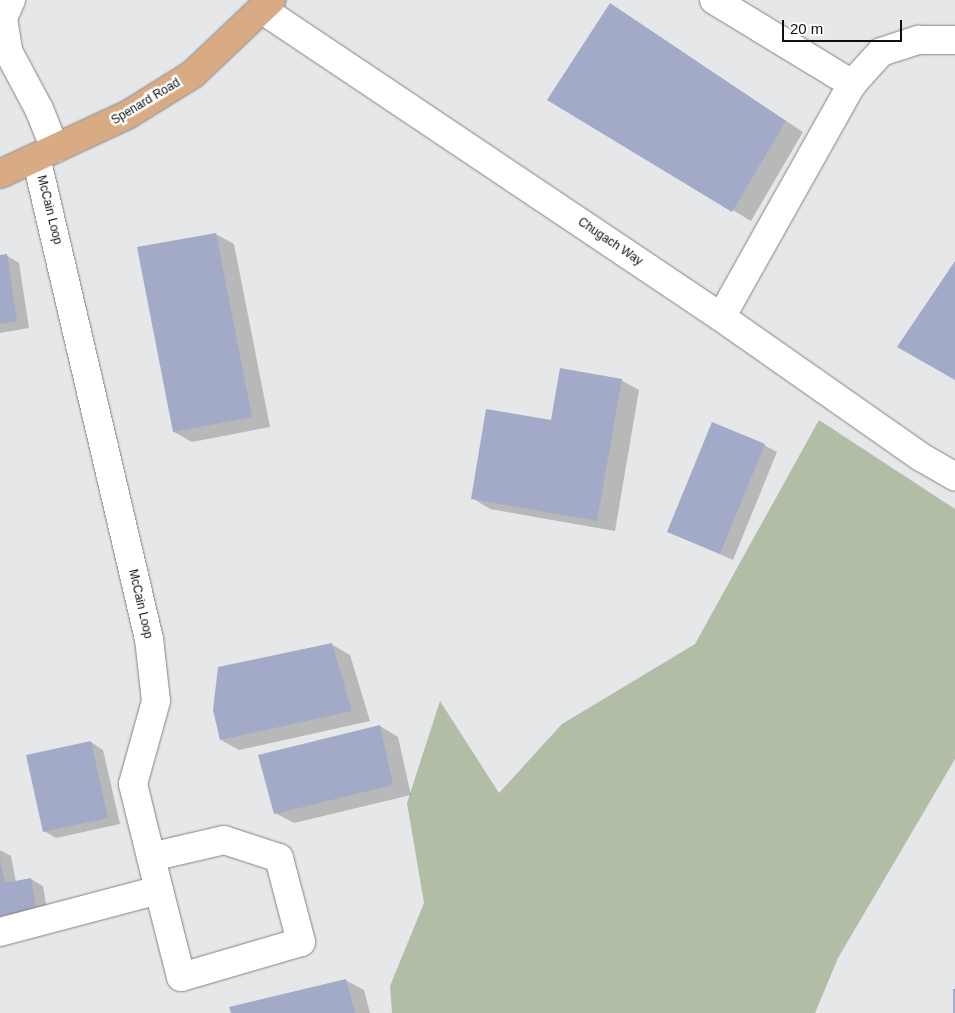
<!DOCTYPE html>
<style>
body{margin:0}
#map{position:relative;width:955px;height:1013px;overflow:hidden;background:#e6e7e8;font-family:Arial,sans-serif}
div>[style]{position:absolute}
.green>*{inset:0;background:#b2bda6}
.shadow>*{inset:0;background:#0003}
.building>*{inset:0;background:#a3aac8}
.roads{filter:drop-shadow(0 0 1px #838385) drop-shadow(0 0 1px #838385)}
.minor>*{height:28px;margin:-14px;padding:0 14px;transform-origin:14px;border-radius:14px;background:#fff}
.major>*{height:28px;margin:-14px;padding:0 14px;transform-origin:14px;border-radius:14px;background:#d8ab85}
span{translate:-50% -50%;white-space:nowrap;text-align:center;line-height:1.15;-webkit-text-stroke:5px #fff;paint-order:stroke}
.street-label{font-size:12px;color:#0f0f10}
.scale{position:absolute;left:782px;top:20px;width:120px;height:22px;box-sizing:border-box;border:2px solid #0f0f10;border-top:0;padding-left:6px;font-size:15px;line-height:18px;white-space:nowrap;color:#0f0f10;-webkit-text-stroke:4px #fff;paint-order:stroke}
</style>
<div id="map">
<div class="green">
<div style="clip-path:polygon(819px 420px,955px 509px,955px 759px,838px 958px,815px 1013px,392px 1013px,390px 986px,424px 903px,407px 803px,440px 701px,499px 793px,562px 724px,695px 644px)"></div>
</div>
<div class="shadow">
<div style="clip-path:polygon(610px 5px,803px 132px,751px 221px,548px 99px)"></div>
<div style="clip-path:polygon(216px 234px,234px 244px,270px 427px,192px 442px,174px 432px)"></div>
<div style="clip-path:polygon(6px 255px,19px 263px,29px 328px,0 333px,0 256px)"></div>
<div style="clip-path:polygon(621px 380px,639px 390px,615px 531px,490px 509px,472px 498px,552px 422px)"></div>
<div style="clip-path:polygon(764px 445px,777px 452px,733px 560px,669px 532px)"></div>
<div style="clip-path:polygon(331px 644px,350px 655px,370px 721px,239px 750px,221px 740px)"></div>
<div style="clip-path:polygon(380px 726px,398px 737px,411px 795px,294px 823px,275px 813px)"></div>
<div style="clip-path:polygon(91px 742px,103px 750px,120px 824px,56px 838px,44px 831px)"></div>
<div style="clip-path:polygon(0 850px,11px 856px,16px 882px,31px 879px,43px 886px,49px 921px,0 929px)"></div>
<div style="clip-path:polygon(345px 980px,364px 990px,370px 1013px,232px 1013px)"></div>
</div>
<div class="building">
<div style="clip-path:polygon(610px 3px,786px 121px,732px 212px,547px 100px)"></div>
<div style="clip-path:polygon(216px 233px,252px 417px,173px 432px,137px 247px)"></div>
<div style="clip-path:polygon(7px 254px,17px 321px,0 324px,0 255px)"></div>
<div style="clip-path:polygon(955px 261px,955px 380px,897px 347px)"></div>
<div style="clip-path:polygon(560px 368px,622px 379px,597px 521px,471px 499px,486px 409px,551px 420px)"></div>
<div style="clip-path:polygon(712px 422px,765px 444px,720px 554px,667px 532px)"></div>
<div style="clip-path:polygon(332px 643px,352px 711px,220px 740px,213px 710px,218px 667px)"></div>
<div style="clip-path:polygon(380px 725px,393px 785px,274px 814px,258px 755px)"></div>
<div style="clip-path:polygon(91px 741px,108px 818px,43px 832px,26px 755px)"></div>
<div style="clip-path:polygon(0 859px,5px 883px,31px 878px,37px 914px,0 921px)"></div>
<div style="clip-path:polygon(346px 979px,355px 1013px,231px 1013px,229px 1007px)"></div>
<div style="clip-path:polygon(953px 989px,955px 989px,955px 1013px,953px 1013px)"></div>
</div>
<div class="roads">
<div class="minor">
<div style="left:11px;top:0;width:20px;rotate:114deg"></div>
<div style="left:3px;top:18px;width:33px;rotate:81deg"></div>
<div style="left:8px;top:51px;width:66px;rotate:61.9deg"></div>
<div style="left:39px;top:109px;width:43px;rotate:68.2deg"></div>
<div style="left:714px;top:0;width:162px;rotate:31.3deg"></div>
<div style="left:852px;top:84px;width:267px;rotate:119.3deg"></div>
<div style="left:263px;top:10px;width:551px;rotate:33.83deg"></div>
<div style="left:721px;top:317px;width:244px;rotate:35deg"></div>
<div style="left:921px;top:457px;width:39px;rotate:30deg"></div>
<div style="left:852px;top:84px;width:43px;rotate:-47.8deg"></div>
<div style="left:881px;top:52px;width:40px;rotate:-18deg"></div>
<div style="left:919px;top:40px;width:36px"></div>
<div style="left:151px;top:857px;width:75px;rotate:-13.1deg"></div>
<div style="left:224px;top:840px;width:58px;rotate:18.1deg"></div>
<div style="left:279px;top:858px;width:87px;rotate:75.3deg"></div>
<div style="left:301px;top:942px;width:125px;rotate:163.7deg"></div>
<div style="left:181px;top:977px;width:90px;rotate:-104.2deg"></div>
<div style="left:0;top:932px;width:164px;rotate:-14.8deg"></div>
<div style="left:159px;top:890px;width:109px;rotate:-103.8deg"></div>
<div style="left:133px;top:784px;width:86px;rotate:-74.5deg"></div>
<div style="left:156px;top:701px;width:62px;rotate:-96.4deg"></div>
<div style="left:149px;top:639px;width:494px;rotate:-103.2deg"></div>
</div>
<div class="major">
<div style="left:0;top:174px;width:142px;rotate:-24.9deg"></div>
<div style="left:129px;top:114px;width:75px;rotate:-32deg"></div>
<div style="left:193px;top:74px;width:108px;rotate:-43.5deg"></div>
</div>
</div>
<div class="street-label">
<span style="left:146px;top:102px;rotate:-31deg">Spenard Road</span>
<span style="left:49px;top:210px;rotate:76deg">McCain Loop</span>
<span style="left:610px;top:242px;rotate:34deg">Chugach Way</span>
<span style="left:140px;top:604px;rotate:77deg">McCain Loop</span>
</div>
<div class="scale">20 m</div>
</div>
